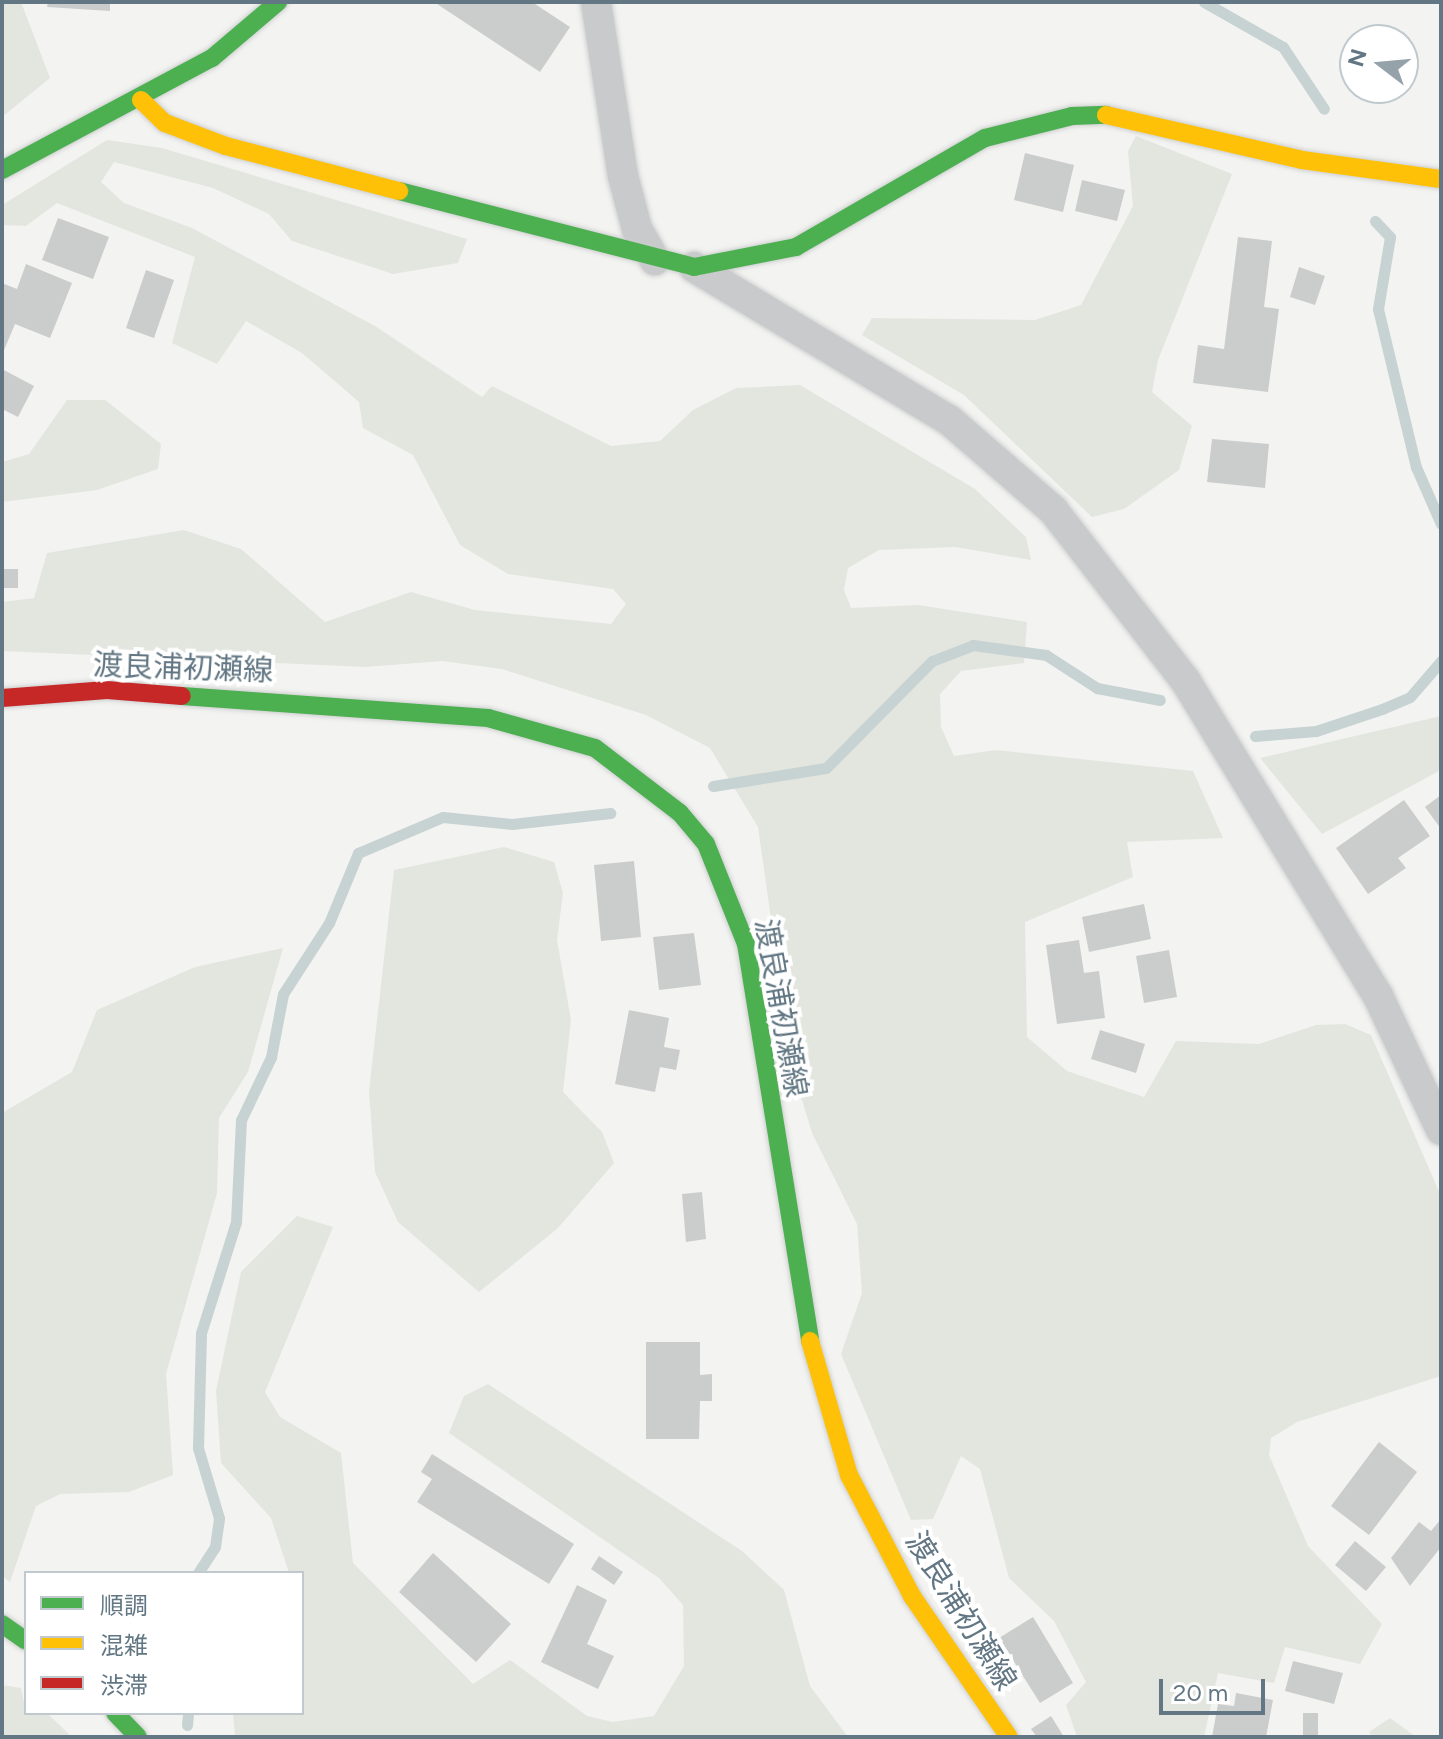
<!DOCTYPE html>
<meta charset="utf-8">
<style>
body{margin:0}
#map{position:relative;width:1443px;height:1739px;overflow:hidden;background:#f3f3f1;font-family:Figtree,"Noto Sans JP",sans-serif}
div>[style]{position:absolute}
.green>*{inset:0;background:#e3e6df}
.stream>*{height:11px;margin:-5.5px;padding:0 5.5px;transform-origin:5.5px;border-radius:5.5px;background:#c7d2d3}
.building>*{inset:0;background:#cbcdcd}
.roads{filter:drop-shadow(0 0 2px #ced0d0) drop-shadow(0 0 2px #ced0d0)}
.street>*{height:30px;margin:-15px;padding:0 15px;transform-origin:15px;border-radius:15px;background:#c9cacb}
.fast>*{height:18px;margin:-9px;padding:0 9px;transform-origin:9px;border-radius:9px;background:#4caf50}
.slow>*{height:18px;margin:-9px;padding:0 9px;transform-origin:9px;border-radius:9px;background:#ffc107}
.jam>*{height:18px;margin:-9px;padding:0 9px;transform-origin:9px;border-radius:9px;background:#c62828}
span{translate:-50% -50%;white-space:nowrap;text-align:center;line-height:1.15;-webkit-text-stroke:8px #fff;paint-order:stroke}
.street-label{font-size:30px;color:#627783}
.frame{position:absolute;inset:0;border:4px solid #627783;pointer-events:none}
.legend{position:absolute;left:24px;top:1571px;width:280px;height:144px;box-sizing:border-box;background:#fff;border:2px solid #c0c9cd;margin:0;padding:10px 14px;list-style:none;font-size:24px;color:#627783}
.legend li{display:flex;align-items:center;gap:16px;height:40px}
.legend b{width:40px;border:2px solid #c0c9cd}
.north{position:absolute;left:1339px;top:24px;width:80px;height:80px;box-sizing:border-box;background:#fff;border:2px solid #c0c9cd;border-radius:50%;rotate:286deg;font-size:22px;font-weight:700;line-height:32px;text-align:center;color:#627783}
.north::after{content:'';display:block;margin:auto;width:28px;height:36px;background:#95a2aa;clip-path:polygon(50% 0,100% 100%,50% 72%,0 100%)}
.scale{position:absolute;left:1159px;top:1679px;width:106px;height:36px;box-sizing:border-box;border:4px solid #627783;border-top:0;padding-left:10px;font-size:24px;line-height:28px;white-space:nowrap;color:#627783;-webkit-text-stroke:6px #fff;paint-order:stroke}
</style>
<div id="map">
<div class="green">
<div style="clip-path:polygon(2px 2px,21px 2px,50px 78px,2px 117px)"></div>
<div style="clip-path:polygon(1136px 136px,1232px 174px,1158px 360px,1152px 392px,1192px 426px,1179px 470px,1124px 509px,1092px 517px,964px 395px,862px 335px,872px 318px,1035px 320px,1081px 305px,1133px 206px,1128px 151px)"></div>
<div style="clip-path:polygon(107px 140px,162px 148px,467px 239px,458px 263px,393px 274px,292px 241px,269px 214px,213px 188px,114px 162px,101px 182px,124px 203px,192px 228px,375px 326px,482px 397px,492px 386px,611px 446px,660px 441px,693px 410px,736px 388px,800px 385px,975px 489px,1026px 537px,1031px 560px,955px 547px,879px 550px,848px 568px,844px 590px,851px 608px,918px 605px,1027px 622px,1024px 663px,961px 671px,940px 694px,941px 727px,954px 756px,996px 750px,1193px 771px,1223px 838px,1127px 842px,1133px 877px,1025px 922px,1027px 1037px,1067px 1071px,1144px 1097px,1176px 1041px,1259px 1044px,1316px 1025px,1345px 1024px,1371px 1035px,1441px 1196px,1441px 1376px,1297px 1422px,1271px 1438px,1269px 1455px,1308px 1546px,1382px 1624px,1360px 1664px,1285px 1647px,1274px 1683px,1218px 1673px,1204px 1737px,1077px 1737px,1066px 1705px,1086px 1682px,1054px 1621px,1009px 1578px,980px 1469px,961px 1456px,933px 1519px,911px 1520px,841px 1354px,862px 1293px,857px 1224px,812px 1133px,792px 1067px,758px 827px,710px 748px,646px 715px,502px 669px,442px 661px,366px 667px,2px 651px,2px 602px,34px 598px,47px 553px,184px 530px,241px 549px,325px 622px,411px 592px,475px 610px,611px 624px,626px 604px,613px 589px,508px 574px,460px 545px,413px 455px,363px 428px,359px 402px,302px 353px,246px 321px,217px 364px,172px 343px,195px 257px,57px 203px,26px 226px,2px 225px,2px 205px)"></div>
<div style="clip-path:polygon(67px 400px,105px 400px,161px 444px,158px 469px,97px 490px,2px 502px,2px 462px,29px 454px)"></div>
<div style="clip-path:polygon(1441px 716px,1441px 770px,1322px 834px,1260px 758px)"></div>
<div style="clip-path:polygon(504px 847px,554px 862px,563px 893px,557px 940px,571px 1020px,563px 1092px,602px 1132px,614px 1163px,557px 1229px,479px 1292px,398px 1222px,375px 1172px,369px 1091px,394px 870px)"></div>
<div style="clip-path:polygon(283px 948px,248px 1072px,219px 1118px,217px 1193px,166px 1374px,173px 1475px,129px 1492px,60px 1494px,36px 1506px,10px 1582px,2px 1576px,2px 1113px,72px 1072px,97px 1010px,195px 967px)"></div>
<div style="clip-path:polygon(297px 1216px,333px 1227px,265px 1392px,280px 1417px,341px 1453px,353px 1563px,473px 1684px,510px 1660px,587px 1716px,613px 1722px,654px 1716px,684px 1666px,683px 1605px,659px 1578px,449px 1433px,464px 1396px,488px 1384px,742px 1551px,784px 1590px,810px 1686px,848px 1737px,235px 1737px,233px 1713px,302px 1713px,302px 1573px,289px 1573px,271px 1518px,221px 1463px,216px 1391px,241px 1272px)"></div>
<div style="clip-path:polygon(2px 1685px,21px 1688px,26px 1713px,47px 1713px,72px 1737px,2px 1737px)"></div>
<div style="clip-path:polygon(1390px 1718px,1416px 1737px,1372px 1737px,1369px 1732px)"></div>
</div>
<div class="stream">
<div style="left:1204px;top:2px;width:91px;rotate:29.7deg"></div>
<div style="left:1283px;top:47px;width:74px;rotate:56.5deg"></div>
<div style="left:1375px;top:221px;width:22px;rotate:47deg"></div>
<div style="left:1390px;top:237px;width:73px;rotate:99.5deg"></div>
<div style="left:1378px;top:309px;width:163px;rotate:76.5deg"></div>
<div style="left:1416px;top:467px;width:62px;rotate:66.3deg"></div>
<div style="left:1255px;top:736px;width:61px;rotate:-4.7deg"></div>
<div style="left:1316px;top:731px;width:70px;rotate:-18.4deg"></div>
<div style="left:1382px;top:709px;width:30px;rotate:-23deg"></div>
<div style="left:1410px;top:697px;width:48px;rotate:-49.3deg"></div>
<div style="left:713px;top:786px;width:114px;rotate:-9.1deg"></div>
<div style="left:826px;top:768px;width:151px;rotate:-45.3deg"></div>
<div style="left:932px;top:661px;width:44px;rotate:-21.3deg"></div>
<div style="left:973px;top:645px;width:74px;rotate:7.8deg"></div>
<div style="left:1046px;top:655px;width:61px;rotate:32.9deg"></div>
<div style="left:1097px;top:688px;width:64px;rotate:10.8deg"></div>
<div style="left:198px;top:1573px;width:31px;rotate:-57deg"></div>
<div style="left:215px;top:1547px;width:29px;rotate:-82deg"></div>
<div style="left:219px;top:1518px;width:73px;rotate:-106.7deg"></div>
<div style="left:198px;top:1448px;width:115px;rotate:-88.5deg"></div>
<div style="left:201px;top:1333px;width:116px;rotate:-72.5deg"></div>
<div style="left:236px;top:1222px;width:102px;rotate:-87.2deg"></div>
<div style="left:241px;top:1120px;width:70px;rotate:-64.5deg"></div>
<div style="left:271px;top:1057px;width:64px;rotate:-79.2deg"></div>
<div style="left:283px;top:994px;width:85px;rotate:-57.1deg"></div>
<div style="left:329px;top:923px;width:76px;rotate:-67.5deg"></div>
<div style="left:358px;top:853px;width:92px;rotate:-23deg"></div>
<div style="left:443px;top:817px;width:69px;rotate:5.8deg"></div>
<div style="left:512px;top:824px;width:99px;rotate:-6.4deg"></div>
<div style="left:187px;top:1725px;width:12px;rotate:-85deg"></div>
</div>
<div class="building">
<div style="clip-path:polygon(48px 2px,110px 2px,110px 11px,47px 7px)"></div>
<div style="clip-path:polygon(434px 2px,532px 2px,570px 27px,540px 72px)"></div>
<div style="clip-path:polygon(1025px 153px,1074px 165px,1063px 212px,1014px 200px)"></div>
<div style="clip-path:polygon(1082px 180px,1125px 190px,1117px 221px,1075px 211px)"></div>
<div style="clip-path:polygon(58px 218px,109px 237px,93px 279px,42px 260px)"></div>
<div style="clip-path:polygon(1238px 237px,1272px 241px,1264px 307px,1279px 309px,1268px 392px,1193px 383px,1198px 345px,1224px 349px)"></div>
<div style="clip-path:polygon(26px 264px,72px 283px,50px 338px,15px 324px,2px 355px,2px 283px,17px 289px)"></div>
<div style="clip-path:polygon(1299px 267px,1325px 276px,1315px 305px,1290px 297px)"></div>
<div style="clip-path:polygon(146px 270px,174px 280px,154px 338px,126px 328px)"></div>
<div style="clip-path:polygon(2px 369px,34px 386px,18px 417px,2px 409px)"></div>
<div style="clip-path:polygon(1212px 439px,1269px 444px,1265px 488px,1207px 482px)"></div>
<div style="clip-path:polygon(2px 569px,18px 569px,18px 588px,2px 588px)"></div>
<div style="clip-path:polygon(1441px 795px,1441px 829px,1425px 807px)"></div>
<div style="clip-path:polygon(1404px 800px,1430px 836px,1398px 858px,1406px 868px,1368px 894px,1336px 848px)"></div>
<div style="clip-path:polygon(634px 861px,641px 937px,601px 941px,594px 865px)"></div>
<div style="clip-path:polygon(1144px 904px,1151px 939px,1089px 952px,1082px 917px)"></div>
<div style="clip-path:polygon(694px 933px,701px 985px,659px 990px,653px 937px)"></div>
<div style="clip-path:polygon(1079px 940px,1084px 973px,1099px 971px,1105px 1018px,1057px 1024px,1046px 945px)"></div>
<div style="clip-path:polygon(1169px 950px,1177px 997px,1144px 1003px,1136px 956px)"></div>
<div style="clip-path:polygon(629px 1010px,669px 1018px,664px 1047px,680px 1050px,676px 1070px,660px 1067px,655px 1092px,615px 1084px)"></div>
<div style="clip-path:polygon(1100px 1030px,1145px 1044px,1136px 1073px,1091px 1059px)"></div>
<div style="clip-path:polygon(702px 1192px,706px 1239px,686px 1242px,682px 1194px)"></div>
<div style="clip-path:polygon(646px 1342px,700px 1342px,700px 1375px,712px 1374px,712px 1401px,700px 1401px,699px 1439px,646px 1439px)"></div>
<div style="clip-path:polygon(1379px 1442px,1417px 1472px,1369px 1535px,1331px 1506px)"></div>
<div style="clip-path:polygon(432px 1454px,574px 1544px,549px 1584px,417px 1502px,432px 1479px,421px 1472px)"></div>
<div style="clip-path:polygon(1441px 1519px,1441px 1547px,1410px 1586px,1391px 1558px,1419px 1522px,1431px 1531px)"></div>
<div style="clip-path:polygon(1355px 1541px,1386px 1567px,1366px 1591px,1335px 1565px)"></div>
<div style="clip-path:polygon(433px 1553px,511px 1624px,476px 1662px,399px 1592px)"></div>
<div style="clip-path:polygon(599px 1556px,623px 1572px,614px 1585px,591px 1569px)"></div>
<div style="clip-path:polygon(577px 1585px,607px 1600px,587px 1644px,614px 1656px,598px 1689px,541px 1662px)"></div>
<div style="clip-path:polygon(1033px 1617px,1073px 1683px,1040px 1703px,999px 1638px)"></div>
<div style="clip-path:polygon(1293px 1661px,1343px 1673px,1334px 1704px,1285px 1691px)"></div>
<div style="clip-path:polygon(1236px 1693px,1273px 1700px,1266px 1737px,1212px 1737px,1218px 1704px,1234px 1706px)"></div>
<div style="clip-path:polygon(1303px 1713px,1318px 1713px,1318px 1737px,1303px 1737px)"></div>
<div style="clip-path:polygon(1051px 1716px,1064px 1737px,1037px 1737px,1031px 1729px)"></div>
</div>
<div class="roads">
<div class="street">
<div style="left:596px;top:2px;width:176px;rotate:81.2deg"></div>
<div style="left:623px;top:176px;width:55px;rotate:75.2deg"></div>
<div style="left:637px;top:229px;width:36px;rotate:60deg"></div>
<div style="left:694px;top:267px;width:297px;rotate:31deg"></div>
<div style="left:949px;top:420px;width:138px;rotate:40.9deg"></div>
<div style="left:1053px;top:510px;width:215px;rotate:52.2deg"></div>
<div style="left:1185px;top:680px;width:370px;rotate:58.6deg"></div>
<div style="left:1378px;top:996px;width:148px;rotate:64.8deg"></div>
</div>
<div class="fast">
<div style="left:2px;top:170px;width:238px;rotate:-28.1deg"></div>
<div style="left:212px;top:58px;width:87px;rotate:-40.3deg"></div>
<div style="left:399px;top:191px;width:305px;rotate:14.4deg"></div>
<div style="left:694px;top:267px;width:104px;rotate:-11.1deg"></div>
<div style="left:796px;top:247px;width:218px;rotate:-30deg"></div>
<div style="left:985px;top:138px;width:90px;rotate:-14.2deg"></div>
<div style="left:1072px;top:116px;width:34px;rotate:-2deg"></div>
<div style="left:182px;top:696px;width:307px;rotate:4.1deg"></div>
<div style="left:488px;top:718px;width:111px;rotate:15.7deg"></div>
<div style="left:595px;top:748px;width:107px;rotate:37.4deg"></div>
<div style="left:680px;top:813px;width:40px;rotate:50deg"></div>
<div style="left:706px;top:844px;width:108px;rotate:68.2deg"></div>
<div style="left:746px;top:944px;width:402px;rotate:80.8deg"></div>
<div style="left:2px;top:1624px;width:29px;rotate:35deg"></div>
<div style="left:115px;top:1713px;width:33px;rotate:46deg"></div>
</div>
<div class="slow">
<div style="left:141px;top:100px;width:33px;rotate:44deg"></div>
<div style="left:165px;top:123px;width:65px;rotate:20.7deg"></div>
<div style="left:226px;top:146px;width:179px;rotate:14.6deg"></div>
<div style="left:1106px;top:115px;width:201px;rotate:12.9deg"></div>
<div style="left:1302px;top:160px;width:140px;rotate:7.8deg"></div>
<div style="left:810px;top:1341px;width:140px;rotate:73.8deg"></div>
<div style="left:849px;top:1475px;width:136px;rotate:62.5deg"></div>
<div style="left:912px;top:1596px;width:171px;rotate:55.5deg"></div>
</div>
<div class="jam">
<div style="left:2px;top:698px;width:105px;rotate:-4.4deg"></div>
<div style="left:107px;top:690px;width:75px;rotate:4.6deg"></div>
</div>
</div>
<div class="street-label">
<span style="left:183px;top:668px;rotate:2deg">渡良浦初瀬線</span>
<span style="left:781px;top:1008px;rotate:80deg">渡良浦初瀬線</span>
<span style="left:961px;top:1611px;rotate:58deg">渡良浦初瀬線</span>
</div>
<div class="frame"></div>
<ul class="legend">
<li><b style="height:10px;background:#4caf50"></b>順調</li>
<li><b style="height:10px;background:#ffc107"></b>混雑</li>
<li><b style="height:10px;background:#c62828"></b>渋滞</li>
</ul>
<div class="north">N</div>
<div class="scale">20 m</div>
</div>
